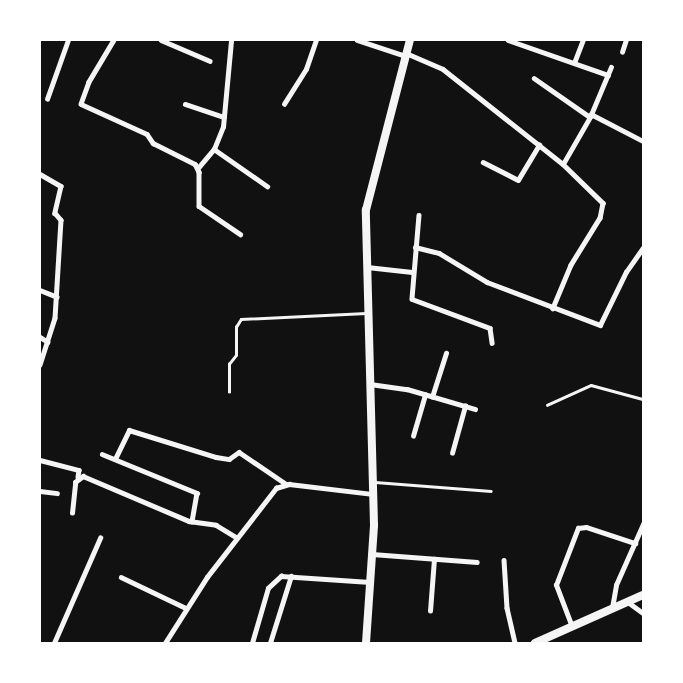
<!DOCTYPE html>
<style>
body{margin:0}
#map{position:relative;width:683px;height:683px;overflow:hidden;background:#111;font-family:"Sofia Sans Condensed",sans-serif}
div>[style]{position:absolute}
.service>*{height:2.5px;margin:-1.25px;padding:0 1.25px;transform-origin:1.25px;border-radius:1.25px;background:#f5f5f5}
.minor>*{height:4.5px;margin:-2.25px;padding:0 2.25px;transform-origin:2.25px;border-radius:2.25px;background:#f5f5f5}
.trunk>*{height:8px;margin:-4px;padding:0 4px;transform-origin:4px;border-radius:4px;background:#f5f5f5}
span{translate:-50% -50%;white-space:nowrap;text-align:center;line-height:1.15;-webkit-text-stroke:5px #fff;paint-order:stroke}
.frame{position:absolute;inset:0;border:41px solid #fff;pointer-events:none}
</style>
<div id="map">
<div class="service">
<div style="left:229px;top:392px;width:28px;rotate:-90deg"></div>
<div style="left:229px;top:364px;width:11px;rotate:-52deg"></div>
<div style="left:236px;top:355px;width:28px;rotate:-90deg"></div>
<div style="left:236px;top:327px;width:9px;rotate:-58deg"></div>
<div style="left:241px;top:319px;width:125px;rotate:-2.7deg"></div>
<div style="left:547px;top:405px;width:48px;rotate:-24.4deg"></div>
<div style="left:591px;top:385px;width:54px;rotate:15.1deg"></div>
<div style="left:375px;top:482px;width:116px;rotate:4.4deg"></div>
</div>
<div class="minor">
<div style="left:114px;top:40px;width:49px;rotate:120.8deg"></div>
<div style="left:89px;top:82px;width:23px;rotate:110deg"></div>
<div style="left:81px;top:104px;width:72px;rotate:24.4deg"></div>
<div style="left:147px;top:134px;width:11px;rotate:56deg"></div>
<div style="left:153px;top:143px;width:47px;rotate:26.6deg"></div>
<div style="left:195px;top:164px;width:9px;rotate:63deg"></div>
<div style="left:199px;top:172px;width:34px;rotate:90deg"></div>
<div style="left:199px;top:206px;width:50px;rotate:34.3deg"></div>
<div style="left:161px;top:40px;width:53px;rotate:23.2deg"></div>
<div style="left:357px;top:40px;width:52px;rotate:18.1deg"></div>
<div style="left:508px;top:40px;width:106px;rotate:19.3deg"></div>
<div style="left:622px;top:52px;width:13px;rotate:-72deg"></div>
<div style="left:406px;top:53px;width:40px;rotate:23.4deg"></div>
<div style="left:443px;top:69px;width:153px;rotate:38.4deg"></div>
<div style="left:563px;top:164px;width:56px;rotate:44.3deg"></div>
<div style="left:603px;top:203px;width:15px;rotate:101deg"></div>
<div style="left:600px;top:218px;width:55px;rotate:121.7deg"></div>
<div style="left:571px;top:265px;width:47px;rotate:112.7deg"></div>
<div style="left:574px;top:63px;width:25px;rotate:-69deg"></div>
<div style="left:534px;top:78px;width:68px;rotate:34.9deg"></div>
<div style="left:47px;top:99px;width:63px;rotate:-70.4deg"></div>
<div style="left:185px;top:104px;width:41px;rotate:18.4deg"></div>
<div style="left:284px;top:104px;width:41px;rotate:-57.8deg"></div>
<div style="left:306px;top:69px;width:31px;rotate:-71deg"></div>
<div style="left:591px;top:114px;width:59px;rotate:27.4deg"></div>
<div style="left:214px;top:149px;width:65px;rotate:34.9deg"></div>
<div style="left:483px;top:162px;width:39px;rotate:27deg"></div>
<div style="left:518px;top:180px;width:41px;rotate:-59deg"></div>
<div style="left:563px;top:164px;width:54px;rotate:-60.1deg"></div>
<div style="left:590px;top:117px;width:54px;rotate:-67.2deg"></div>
<div style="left:198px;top:168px;width:25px;rotate:-50deg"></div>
<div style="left:214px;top:149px;width:24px;rotate:-68deg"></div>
<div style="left:223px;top:127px;width:87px;rotate:-84.7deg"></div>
<div style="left:40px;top:174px;width:24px;rotate:30deg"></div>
<div style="left:61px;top:186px;width:28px;rotate:103deg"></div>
<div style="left:55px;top:213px;width:9px;rotate:49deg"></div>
<div style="left:61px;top:220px;width:98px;rotate:93.5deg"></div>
<div style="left:55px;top:318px;width:49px;rotate:107.7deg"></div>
<div style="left:419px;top:215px;width:84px;rotate:94.8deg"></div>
<div style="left:412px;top:299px;width:83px;rotate:20.4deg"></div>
<div style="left:490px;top:328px;width:15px;rotate:82deg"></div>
<div style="left:415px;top:247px;width:25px;rotate:14deg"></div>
<div style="left:439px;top:253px;width:56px;rotate:31.1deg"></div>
<div style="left:487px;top:282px;width:121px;rotate:20.8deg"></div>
<div style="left:600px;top:325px;width:59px;rotate:-63.9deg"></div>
<div style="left:626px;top:272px;width:29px;rotate:-55deg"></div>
<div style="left:367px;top:267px;width:45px;rotate:6.3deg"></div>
<div style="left:40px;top:290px;width:18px;rotate:22deg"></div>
<div style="left:40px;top:337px;width:9px;rotate:32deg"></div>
<div style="left:370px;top:384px;width:37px;rotate:8deg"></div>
<div style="left:407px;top:389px;width:71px;rotate:16.4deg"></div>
<div style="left:432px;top:397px;width:46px;rotate:-72.3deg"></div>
<div style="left:413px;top:436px;width:43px;rotate:-73.7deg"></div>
<div style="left:452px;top:453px;width:49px;rotate:-74.5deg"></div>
<div style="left:102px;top:454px;width:103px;rotate:22.3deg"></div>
<div style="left:197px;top:493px;width:29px;rotate:100deg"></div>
<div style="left:115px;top:459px;width:32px;rotate:-64deg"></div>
<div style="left:129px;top:430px;width:91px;rotate:17.2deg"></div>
<div style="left:216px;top:457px;width:13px;rotate:9deg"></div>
<div style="left:229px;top:459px;width:12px;rotate:-35deg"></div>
<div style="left:239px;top:452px;width:57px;rotate:34.2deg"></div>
<div style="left:40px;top:460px;width:40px;rotate:14.4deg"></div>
<div style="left:79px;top:470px;width:7px;rotate:98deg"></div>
<div style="left:40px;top:491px;width:17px;rotate:7deg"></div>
<div style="left:72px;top:513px;width:31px;rotate:-84deg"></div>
<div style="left:75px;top:482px;width:10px;rotate:-37deg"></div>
<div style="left:83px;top:476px;width:115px;rotate:23deg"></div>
<div style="left:189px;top:521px;width:27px;rotate:8deg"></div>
<div style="left:216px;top:525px;width:23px;rotate:31deg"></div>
<div style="left:372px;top:554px;width:105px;rotate:4.4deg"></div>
<div style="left:504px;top:560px;width:48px;rotate:86.4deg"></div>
<div style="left:507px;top:608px;width:36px;rotate:77deg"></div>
<div style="left:121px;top:577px;width:72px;rotate:25.5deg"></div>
<div style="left:628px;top:602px;width:19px;rotate:36deg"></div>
<div style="left:612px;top:608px;width:23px;rotate:-80deg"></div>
<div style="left:616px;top:585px;width:67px;rotate:-66.1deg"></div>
<div style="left:430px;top:611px;width:52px;rotate:-85.6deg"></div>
<div style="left:572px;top:627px;width:45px;rotate:-110.9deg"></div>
<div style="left:556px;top:585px;width:61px;rotate:-68.9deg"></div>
<div style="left:578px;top:528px;width:8px;rotate:-7deg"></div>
<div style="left:586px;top:527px;width:52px;rotate:18.1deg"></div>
<div style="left:54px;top:643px;width:115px;rotate:-66.3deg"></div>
<div style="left:165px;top:643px;width:78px;rotate:-57.5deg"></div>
<div style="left:207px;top:577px;width:113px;rotate:-52.2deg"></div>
<div style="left:276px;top:488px;width:14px;rotate:-17deg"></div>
<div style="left:289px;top:484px;width:85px;rotate:6.8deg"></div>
<div style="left:252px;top:643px;width:57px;rotate:-73.8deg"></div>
<div style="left:268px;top:588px;width:18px;rotate:-43deg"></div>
<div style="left:281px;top:576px;width:89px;rotate:3.9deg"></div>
<div style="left:270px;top:643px;width:70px;rotate:-72.6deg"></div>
</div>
<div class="trunk">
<div style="left:366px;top:643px;width:118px;rotate:-86.1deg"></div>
<div style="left:374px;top:525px;width:315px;rotate:-91.5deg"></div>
<div style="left:366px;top:210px;width:176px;rotate:-75.5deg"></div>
<div style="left:535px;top:643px;width:118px;rotate:-24deg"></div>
</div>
<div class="frame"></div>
</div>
